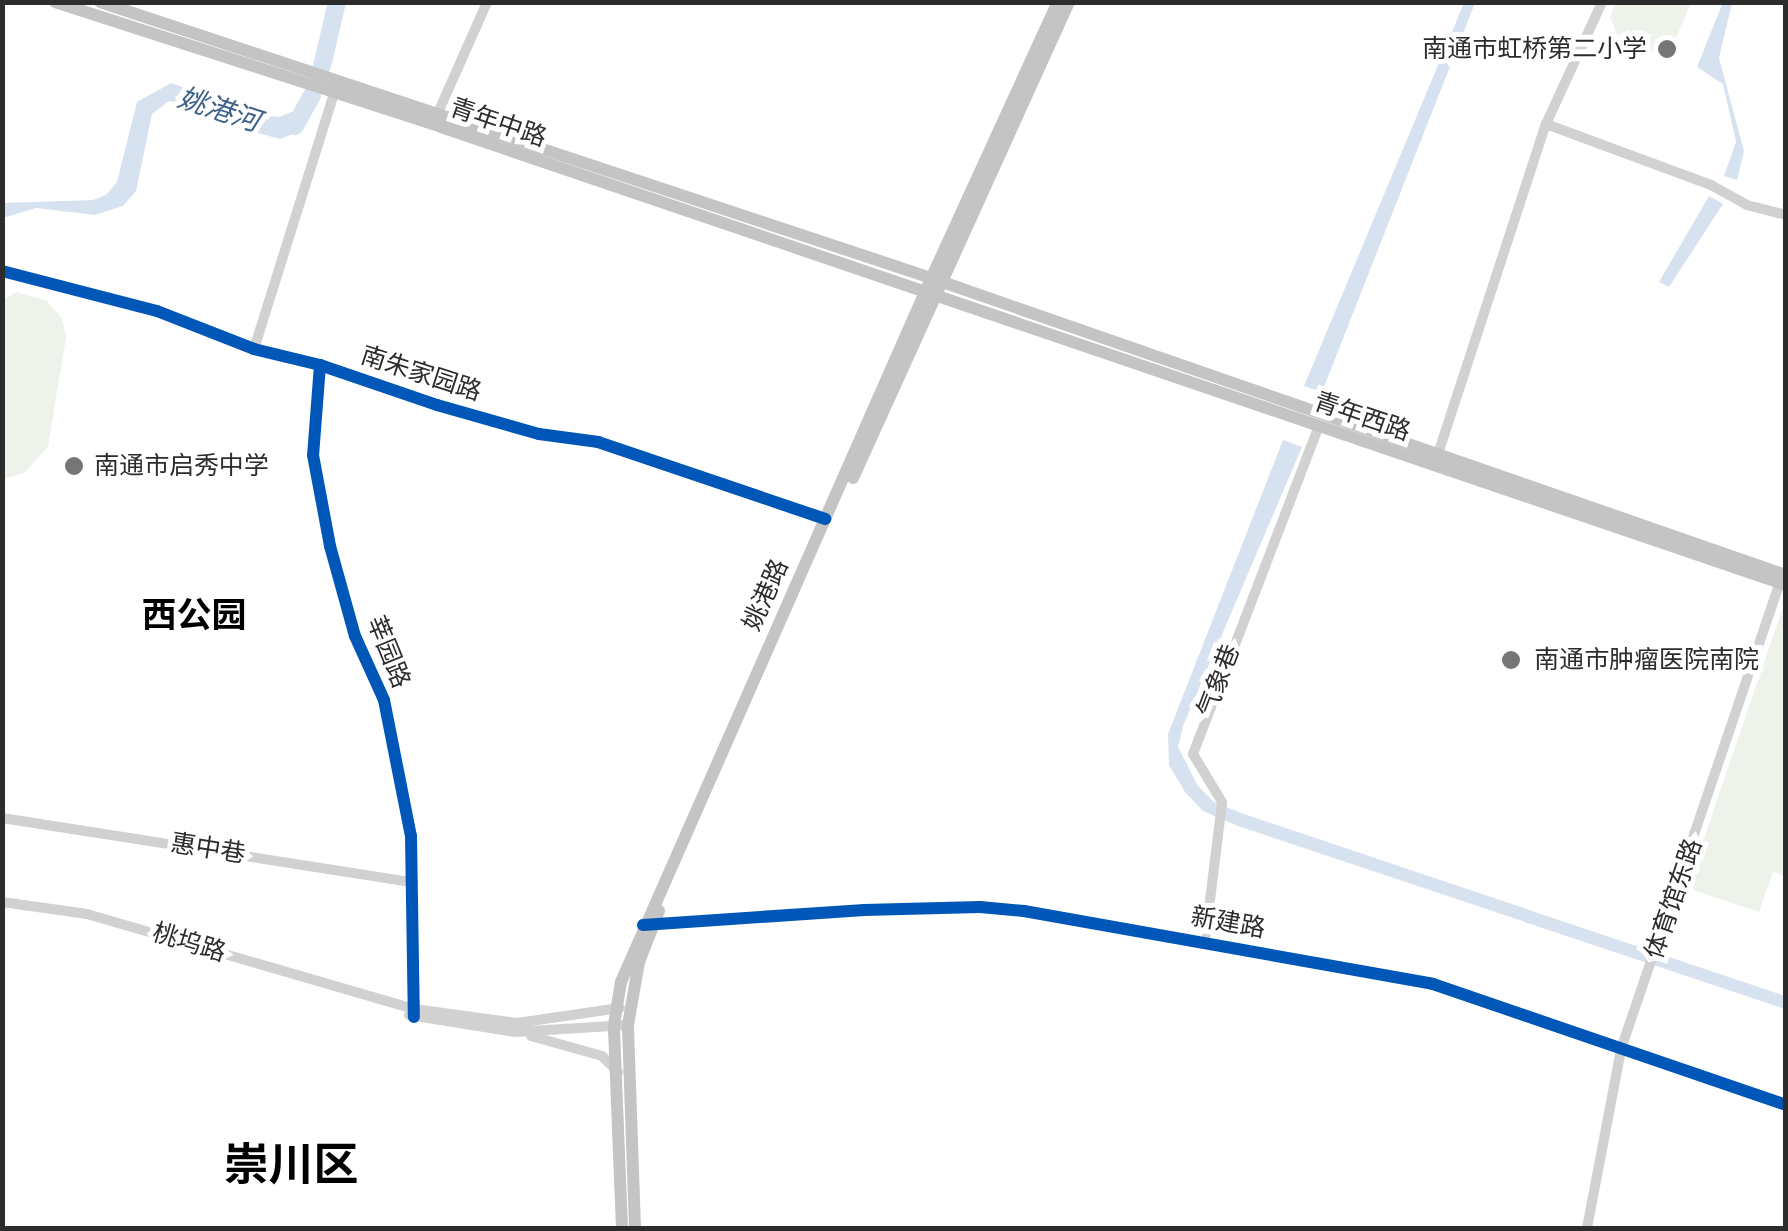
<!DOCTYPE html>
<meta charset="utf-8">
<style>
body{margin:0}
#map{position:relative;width:1788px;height:1231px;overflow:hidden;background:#fff;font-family:Signika,"Noto Sans SC",sans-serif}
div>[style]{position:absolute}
.green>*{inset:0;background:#edf3ea}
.water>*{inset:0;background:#d7e2f0}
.river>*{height:18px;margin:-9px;padding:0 9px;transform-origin:9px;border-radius:9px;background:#d7e2f0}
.minor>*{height:10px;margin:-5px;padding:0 5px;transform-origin:5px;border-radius:5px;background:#d1d1d1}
.major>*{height:12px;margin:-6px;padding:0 6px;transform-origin:6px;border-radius:6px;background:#c4c4c4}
.cycleway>*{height:12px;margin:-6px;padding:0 6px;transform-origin:6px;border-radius:6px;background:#0057b8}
.dots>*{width:28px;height:28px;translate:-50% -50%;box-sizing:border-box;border:5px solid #fff;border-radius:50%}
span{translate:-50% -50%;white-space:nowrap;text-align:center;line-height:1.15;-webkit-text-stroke:10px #fff;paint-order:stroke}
.poi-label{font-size:25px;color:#2c2c2c}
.right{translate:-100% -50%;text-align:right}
.left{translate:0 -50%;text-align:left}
.street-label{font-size:25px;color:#2c2c2c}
.water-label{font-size:28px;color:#3e6289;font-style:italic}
.district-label{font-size:35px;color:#000;font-weight:700}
.town-label{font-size:45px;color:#000;font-weight:700}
.frame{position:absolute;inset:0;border:5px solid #2c2c2c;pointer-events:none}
</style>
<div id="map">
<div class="green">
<div style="clip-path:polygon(1616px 3px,1616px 2px,1691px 3px,1673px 45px,1651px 52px,1620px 41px,1610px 17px)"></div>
<div style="clip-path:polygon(17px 292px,47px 301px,62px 318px,66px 337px,48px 447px,24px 473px,3px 479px,3px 300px)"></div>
<div style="clip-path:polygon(1782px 610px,1786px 611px,1785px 876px,1773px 872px,1759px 912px,1687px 888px)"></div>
</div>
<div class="water">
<div style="clip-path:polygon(1723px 2px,1732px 3px,1719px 58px,1744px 151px,1737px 180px,1724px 176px,1736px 142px,1723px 84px,1697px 67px)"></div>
<div style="clip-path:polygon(332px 3px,340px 3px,333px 49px,325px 48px)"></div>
<div style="clip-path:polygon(1464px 3px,1475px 3px,1322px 392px,1304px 386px)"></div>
<div style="clip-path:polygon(171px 83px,263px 115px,279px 117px,304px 107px,314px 108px,300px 131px,280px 139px,225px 124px,169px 101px,152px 114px,136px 191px,123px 206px,95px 215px,36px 208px,3px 218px,3px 203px,93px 200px,106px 195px,117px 182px,137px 102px)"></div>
<div style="clip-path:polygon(1709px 196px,1723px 204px,1669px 287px,1659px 282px)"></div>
<div style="clip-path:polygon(1283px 440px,1302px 447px,1183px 726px,1178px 747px,1198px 786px,1214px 802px,1241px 813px,1785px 996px,1785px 1009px,1238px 826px,1203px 811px,1185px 792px,1169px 765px,1168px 734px)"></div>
</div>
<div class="river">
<div style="left:322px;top:66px;width:66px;rotate:-76.8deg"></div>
<div style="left:295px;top:126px;width:35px;rotate:-61deg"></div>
</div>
<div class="minor">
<div style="left:437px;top:115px;width:124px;rotate:-66.1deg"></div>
<div style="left:1546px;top:124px;width:176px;rotate:20.3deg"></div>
<div style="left:1711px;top:185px;width:41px;rotate:29.1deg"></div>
<div style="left:1747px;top:205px;width:40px;rotate:14.4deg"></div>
<div style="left:2px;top:271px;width:160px;rotate:14.5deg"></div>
<div style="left:157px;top:311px;width:104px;rotate:21.4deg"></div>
<div style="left:254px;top:349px;width:68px;rotate:13.6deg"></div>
<div style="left:320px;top:365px;width:124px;rotate:18.9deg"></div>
<div style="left:437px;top:405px;width:106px;rotate:15.9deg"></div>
<div style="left:539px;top:434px;width:60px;rotate:7.7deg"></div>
<div style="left:598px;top:442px;width:240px;rotate:18.7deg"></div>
<div style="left:254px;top:349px;width:275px;rotate:-72.6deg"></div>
<div style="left:320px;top:365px;width:90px;rotate:94.4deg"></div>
<div style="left:313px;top:455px;width:93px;rotate:79.4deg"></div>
<div style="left:330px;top:546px;width:93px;rotate:74.5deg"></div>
<div style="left:355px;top:636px;width:70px;rotate:65.6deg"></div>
<div style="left:384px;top:700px;width:139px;rotate:78.8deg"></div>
<div style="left:411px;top:836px;width:181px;rotate:89.1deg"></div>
<div style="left:1436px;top:460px;width:354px;rotate:-71.9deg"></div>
<div style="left:1546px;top:124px;width:134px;rotate:-65.3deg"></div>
<div style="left:2px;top:818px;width:416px;rotate:8.9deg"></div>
<div style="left:2px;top:902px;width:86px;rotate:8deg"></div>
<div style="left:87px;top:914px;width:341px;rotate:16.2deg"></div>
<div style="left:414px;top:1009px;width:104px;rotate:7.7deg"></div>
<div style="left:517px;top:1023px;width:104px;rotate:-8.3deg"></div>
<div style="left:649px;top:924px;width:215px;rotate:-3.7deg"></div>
<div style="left:864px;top:910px;width:116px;rotate:-1.5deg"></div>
<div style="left:980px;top:907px;width:44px;rotate:5.2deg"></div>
<div style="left:1024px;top:911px;width:415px;rotate:10.1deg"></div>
<div style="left:1433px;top:984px;width:373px;rotate:18.9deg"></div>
<div style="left:1205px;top:941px;width:140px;rotate:-83deg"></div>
<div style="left:1222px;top:802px;width:56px;rotate:-121.1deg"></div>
<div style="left:1193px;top:754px;width:351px;rotate:-69deg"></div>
<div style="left:409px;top:1015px;width:107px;rotate:9.1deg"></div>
<div style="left:515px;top:1032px;width:113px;rotate:-3.5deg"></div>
<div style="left:531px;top:1036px;width:74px;rotate:15.7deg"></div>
<div style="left:602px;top:1056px;width:23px;rotate:45deg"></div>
<div style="left:1587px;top:1228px;width:182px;rotate:-79.2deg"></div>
<div style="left:1621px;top:1049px;width:496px;rotate:-71.2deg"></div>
</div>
<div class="major">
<div style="left:55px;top:2px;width:406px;rotate:17.9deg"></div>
<div style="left:441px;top:127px;width:1421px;rotate:18.8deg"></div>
<div style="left:100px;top:2px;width:876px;rotate:18.37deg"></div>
<div style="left:931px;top:278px;width:905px;rotate:19.16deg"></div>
<div style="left:853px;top:478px;width:523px;rotate:-65.59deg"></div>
<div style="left:622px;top:1228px;width:203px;rotate:-92.3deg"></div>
<div style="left:614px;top:1025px;width:44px;rotate:-80.8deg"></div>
<div style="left:621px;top:982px;width:754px;rotate:-66.22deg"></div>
<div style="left:925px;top:292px;width:319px;rotate:-65.4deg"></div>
<div style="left:635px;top:1228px;width:203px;rotate:-92deg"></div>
<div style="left:628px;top:1025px;width:64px;rotate:-80.1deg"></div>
<div style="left:639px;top:962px;width:55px;rotate:-68.6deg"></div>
</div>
<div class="cycleway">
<div style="left:2px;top:271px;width:160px;rotate:14.5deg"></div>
<div style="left:157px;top:311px;width:104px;rotate:21.4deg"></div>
<div style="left:254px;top:349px;width:68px;rotate:13.6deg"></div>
<div style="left:320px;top:365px;width:124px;rotate:18.9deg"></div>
<div style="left:437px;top:405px;width:106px;rotate:15.9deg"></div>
<div style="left:539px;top:434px;width:60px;rotate:7.7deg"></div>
<div style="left:598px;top:442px;width:240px;rotate:18.7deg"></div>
<div style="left:320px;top:365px;width:90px;rotate:94.4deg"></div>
<div style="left:313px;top:455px;width:93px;rotate:79.4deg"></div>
<div style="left:330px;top:546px;width:93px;rotate:74.5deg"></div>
<div style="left:355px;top:636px;width:70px;rotate:65.6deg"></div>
<div style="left:384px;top:700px;width:139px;rotate:78.8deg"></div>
<div style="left:411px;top:836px;width:181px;rotate:89.1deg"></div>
<div style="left:643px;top:925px;width:222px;rotate:-3.9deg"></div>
<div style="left:864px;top:910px;width:116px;rotate:-1.5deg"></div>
<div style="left:980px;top:907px;width:44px;rotate:5.2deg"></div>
<div style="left:1024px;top:911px;width:415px;rotate:10.1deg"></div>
<div style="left:1433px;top:984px;width:373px;rotate:18.9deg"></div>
</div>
<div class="dots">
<div style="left:1667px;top:49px;background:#767676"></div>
<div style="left:74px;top:466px;background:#767676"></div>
<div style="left:1511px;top:660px;background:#767676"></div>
</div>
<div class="poi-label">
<span class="right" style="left:1647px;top:49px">南通市虹桥第二小学</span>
<span class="left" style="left:94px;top:466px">南通市启秀中学</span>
<span class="left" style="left:1534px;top:660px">南通市肿瘤医院南院</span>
</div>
<div class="street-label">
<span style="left:498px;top:123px;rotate:19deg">青年中路</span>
<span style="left:421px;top:374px;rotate:18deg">南朱家园路</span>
<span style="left:1362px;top:417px;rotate:19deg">青年西路</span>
<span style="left:766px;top:595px;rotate:-66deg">姚港路</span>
<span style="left:388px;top:652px;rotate:68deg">莘园路</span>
<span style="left:1219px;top:681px;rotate:-69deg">气象巷</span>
<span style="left:208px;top:849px;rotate:9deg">惠中巷</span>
<span style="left:1674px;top:899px;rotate:-71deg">体育馆东路</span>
<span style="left:1228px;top:923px;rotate:10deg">新建路</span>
<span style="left:189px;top:943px;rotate:17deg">桃坞路</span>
</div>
<div class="water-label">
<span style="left:219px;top:110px;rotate:18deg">姚港河</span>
</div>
<div class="district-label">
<span style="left:194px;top:616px">西公园</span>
</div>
<div class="town-label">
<span style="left:291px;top:1166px">崇川区</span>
</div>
<div class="frame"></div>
</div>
